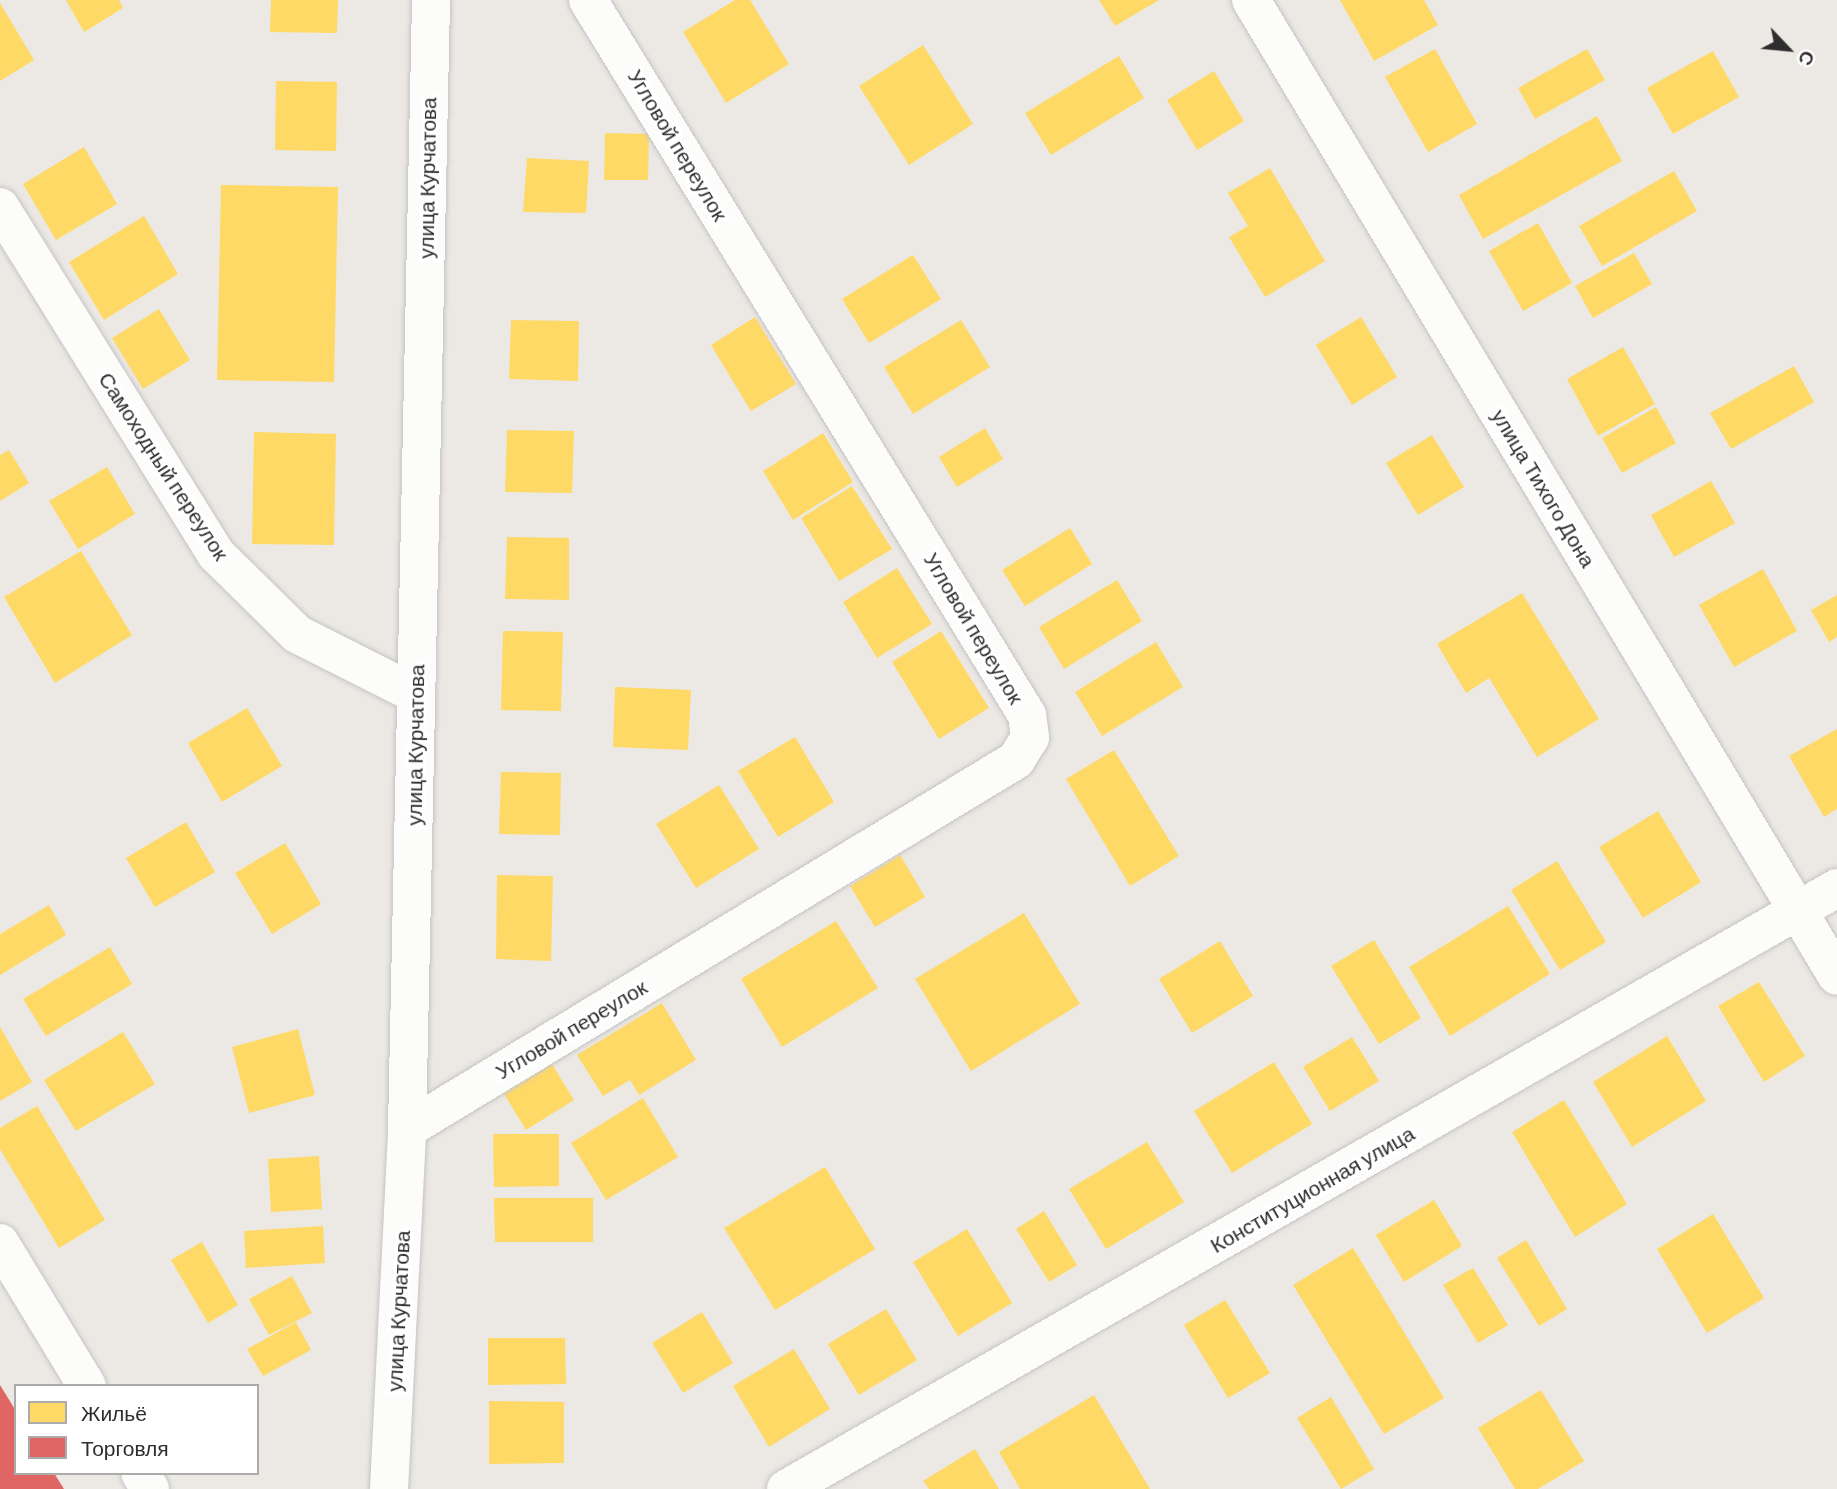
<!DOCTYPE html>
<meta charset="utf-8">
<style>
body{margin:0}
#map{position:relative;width:1837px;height:1489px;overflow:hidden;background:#ece8e4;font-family:Barlow,sans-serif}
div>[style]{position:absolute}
.homes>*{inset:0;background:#ffd966}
.shops>*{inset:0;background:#e06666}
.roads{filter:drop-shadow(0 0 2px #c5c4c5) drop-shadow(0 0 2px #c5c4c5)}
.street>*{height:38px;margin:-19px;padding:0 19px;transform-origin:19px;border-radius:19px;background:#fcfcfb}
.secondary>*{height:38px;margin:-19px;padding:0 19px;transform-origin:19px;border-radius:19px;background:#fcfcfb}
span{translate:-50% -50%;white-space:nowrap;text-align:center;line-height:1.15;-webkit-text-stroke:7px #fff;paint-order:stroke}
.street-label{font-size:21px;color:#2e2e2e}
.legend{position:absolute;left:14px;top:1384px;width:245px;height:91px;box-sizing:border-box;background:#fff;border:2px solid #ababab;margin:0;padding:9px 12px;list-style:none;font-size:21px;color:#2e2e2e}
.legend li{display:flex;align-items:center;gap:14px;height:35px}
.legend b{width:35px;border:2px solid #ababab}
.north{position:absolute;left:1753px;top:14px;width:70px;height:70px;-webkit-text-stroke:5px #fff;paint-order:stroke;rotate:116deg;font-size:19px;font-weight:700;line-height:28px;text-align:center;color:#2e2e2e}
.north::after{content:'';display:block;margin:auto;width:24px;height:32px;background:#2e2e2e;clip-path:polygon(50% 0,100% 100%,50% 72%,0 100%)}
</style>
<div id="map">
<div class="homes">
<div style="clip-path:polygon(66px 0,119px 0,123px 8px,84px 32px)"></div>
<div style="clip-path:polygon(271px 0,338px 0,337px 33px,270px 32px)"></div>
<div style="clip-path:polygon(735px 0,750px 0,789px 64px,726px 103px,683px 32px)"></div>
<div style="clip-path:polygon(1099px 0,1159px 0,1115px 26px)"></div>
<div style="clip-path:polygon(1340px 0,1424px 0,1438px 25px,1374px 61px)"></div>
<div style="clip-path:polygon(0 3px,34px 60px,0 81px)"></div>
<div style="clip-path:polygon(923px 45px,973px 124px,909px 165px,859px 86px)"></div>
<div style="clip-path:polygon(1435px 49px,1477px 124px,1428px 152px,1385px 77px)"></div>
<div style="clip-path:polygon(1587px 49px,1605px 80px,1535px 119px,1518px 88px)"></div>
<div style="clip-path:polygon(1713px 51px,1739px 97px,1673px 134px,1647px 88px)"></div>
<div style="clip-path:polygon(1119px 56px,1144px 98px,1051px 155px,1025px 113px)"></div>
<div style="clip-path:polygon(1214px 71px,1244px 121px,1197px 150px,1167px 100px)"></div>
<div style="clip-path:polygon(276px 81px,337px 82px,336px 151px,275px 150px)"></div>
<div style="clip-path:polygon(1597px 116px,1622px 161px,1483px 239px,1459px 195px)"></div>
<div style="clip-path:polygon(605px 133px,649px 134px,648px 180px,604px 180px)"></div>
<div style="clip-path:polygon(84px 147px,117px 204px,56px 240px,23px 184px)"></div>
<div style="clip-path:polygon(527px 158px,589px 161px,586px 213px,523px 212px)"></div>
<div style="clip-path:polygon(1270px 168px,1325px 261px,1265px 297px,1229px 237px,1248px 226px,1228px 193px)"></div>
<div style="clip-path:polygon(1674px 171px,1697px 211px,1602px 266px,1579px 226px)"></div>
<div style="clip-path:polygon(221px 185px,338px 187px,334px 382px,217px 380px)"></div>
<div style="clip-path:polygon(144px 216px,178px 274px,104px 320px,69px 262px)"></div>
<div style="clip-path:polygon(1538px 223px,1572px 283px,1523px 311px,1489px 251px)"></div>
<div style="clip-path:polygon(1634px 253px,1652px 284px,1593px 318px,1575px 286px)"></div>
<div style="clip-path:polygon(913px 255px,941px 299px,869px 343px,842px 299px)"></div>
<div style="clip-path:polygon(159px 309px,190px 360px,143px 389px,112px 338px)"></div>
<div style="clip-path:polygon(755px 317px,796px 384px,751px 411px,711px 345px)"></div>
<div style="clip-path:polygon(1361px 317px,1397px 377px,1352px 405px,1316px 345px)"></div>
<div style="clip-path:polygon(511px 320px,579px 321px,578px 381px,509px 379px)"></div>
<div style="clip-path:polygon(961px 320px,990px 367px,913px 414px,884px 367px)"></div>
<div style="clip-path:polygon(1623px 347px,1655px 404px,1598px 436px,1567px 379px)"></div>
<div style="clip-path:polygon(1794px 366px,1814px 402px,1731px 449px,1710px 413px)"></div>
<div style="clip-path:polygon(1656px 407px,1676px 443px,1622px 473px,1602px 438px)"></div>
<div style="clip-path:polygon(985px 428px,1003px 459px,957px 487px,939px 457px)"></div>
<div style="clip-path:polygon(507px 430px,574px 431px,572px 493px,505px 492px)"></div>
<div style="clip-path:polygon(254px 432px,336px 434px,334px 545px,252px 544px)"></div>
<div style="clip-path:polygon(823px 433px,853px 482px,793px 520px,763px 471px)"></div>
<div style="clip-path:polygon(1432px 435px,1464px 487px,1418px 515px,1386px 463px)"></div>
<div style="clip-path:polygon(9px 450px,29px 483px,0 501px,0 455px)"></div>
<div style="clip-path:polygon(107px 467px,135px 514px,78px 549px,49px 501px)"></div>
<div style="clip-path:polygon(1711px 481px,1735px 523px,1674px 557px,1651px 515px)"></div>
<div style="clip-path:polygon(852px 486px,892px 549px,839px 581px,801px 518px)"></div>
<div style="clip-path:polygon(1070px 528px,1092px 564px,1025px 606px,1002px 570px)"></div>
<div style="clip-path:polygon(507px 537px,569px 538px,569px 600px,505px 599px)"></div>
<div style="clip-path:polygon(81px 551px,132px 635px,55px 683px,4px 597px)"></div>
<div style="clip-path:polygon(897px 568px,932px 624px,877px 658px,843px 602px)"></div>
<div style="clip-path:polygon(1763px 569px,1797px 631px,1734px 667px,1699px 605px)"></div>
<div style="clip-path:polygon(1117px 580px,1142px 621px,1064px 669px,1039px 627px)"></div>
<div style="clip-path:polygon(1522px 593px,1599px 719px,1537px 757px,1489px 678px,1466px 693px,1437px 644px)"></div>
<div style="clip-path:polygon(1837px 595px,1837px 637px,1829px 642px,1811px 610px)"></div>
<div style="clip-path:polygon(503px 631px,563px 632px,561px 711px,501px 710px)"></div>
<div style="clip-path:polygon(941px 631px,989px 708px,939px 739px,892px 662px)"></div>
<div style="clip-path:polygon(1156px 642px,1183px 687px,1102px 736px,1075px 692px)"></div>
<div style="clip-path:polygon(615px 687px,691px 690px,688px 750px,613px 747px)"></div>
<div style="clip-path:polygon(247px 708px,282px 766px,222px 802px,188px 743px)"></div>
<div style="clip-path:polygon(1837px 729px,1837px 809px,1824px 817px,1789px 756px)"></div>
<div style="clip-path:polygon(795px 737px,834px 802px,778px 837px,738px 771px)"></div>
<div style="clip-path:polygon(1114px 750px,1179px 856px,1130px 886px,1066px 779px)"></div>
<div style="clip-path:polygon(501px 772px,561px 773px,560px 835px,499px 834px)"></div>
<div style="clip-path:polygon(719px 785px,759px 849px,696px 888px,656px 824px)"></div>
<div style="clip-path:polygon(1658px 811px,1701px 882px,1643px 918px,1599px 847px)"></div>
<div style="clip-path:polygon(186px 822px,215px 872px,155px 907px,126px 858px)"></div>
<div style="clip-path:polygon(285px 843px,321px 904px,272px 934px,235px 873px)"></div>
<div style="clip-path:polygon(900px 855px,925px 897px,875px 927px,850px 886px)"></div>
<div style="clip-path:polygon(1557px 861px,1606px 942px,1560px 970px,1511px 890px)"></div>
<div style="clip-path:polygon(497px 875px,553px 876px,551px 961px,496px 959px)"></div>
<div style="clip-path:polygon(49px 905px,66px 935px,0 975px,0 934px)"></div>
<div style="clip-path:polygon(1508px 906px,1550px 974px,1450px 1036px,1409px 967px)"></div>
<div style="clip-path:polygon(1024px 913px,1080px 1004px,971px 1071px,915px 979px)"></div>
<div style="clip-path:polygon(836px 921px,878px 988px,782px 1047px,741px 979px)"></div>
<div style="clip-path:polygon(1374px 940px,1421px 1018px,1379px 1044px,1331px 966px)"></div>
<div style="clip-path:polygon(1220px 941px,1253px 996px,1192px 1033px,1159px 979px)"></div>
<div style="clip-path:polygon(110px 947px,132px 984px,46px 1036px,23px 999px)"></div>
<div style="clip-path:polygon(1759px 982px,1805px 1056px,1764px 1082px,1718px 1006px)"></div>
<div style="clip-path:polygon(662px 1003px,696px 1060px,639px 1095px,630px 1080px,603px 1096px,577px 1055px)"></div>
<div style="clip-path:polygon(0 1027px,32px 1082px,0 1101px)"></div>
<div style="clip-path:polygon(298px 1029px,315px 1095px,249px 1113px,232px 1047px)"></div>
<div style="clip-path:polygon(123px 1032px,155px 1084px,76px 1131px,44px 1080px)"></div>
<div style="clip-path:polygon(1667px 1036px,1706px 1101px,1632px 1147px,1593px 1082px)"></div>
<div style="clip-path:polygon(1352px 1037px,1379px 1081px,1330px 1111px,1303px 1067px)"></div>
<div style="clip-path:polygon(1274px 1062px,1312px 1124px,1232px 1173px,1194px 1111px)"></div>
<div style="clip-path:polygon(552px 1064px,574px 1100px,526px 1130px,504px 1094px)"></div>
<div style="clip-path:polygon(643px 1098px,678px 1157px,606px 1200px,571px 1143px)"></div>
<div style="clip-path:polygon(1564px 1100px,1627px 1204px,1575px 1237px,1512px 1132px)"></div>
<div style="clip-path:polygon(37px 1106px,105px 1220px,59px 1248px,0 1149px,0 1128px)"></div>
<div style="clip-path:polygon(493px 1134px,559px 1134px,559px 1186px,494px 1187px)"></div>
<div style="clip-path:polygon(1147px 1142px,1184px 1202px,1106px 1249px,1069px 1189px)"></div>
<div style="clip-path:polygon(319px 1156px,322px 1209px,271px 1212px,268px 1159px)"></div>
<div style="clip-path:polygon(825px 1167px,875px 1249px,775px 1310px,724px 1228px)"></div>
<div style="clip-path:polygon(494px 1198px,593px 1198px,593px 1242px,495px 1242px)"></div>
<div style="clip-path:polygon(1434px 1200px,1462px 1246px,1404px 1282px,1376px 1235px)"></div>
<div style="clip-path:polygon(1044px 1211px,1077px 1265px,1049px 1282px,1016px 1229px)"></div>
<div style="clip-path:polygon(1713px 1214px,1764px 1298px,1707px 1333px,1657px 1249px)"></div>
<div style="clip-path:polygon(323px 1226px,325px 1263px,246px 1268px,244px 1231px)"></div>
<div style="clip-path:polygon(967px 1229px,1012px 1303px,958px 1336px,913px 1262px)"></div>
<div style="clip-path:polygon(1526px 1240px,1567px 1309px,1539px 1326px,1497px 1258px)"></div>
<div style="clip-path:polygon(202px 1242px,238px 1305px,208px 1323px,171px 1260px)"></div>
<div style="clip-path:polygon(1353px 1248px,1444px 1398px,1384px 1434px,1293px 1285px)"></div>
<div style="clip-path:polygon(1473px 1268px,1508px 1325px,1478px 1343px,1443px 1285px)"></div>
<div style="clip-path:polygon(292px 1276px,312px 1313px,269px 1335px,249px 1299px)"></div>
<div style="clip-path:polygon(1225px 1300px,1270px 1373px,1228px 1398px,1184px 1325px)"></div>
<div style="clip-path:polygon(886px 1309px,917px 1360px,859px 1395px,828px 1344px)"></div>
<div style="clip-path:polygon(702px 1312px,733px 1363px,683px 1393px,652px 1343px)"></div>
<div style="clip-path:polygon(296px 1322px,311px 1350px,263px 1376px,247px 1349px)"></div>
<div style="clip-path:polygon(488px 1338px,565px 1338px,566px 1384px,488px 1385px)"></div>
<div style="clip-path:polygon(794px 1349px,830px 1409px,769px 1447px,733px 1386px)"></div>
<div style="clip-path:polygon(1541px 1390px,1584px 1461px,1538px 1489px,1515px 1489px,1478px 1428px)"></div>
<div style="clip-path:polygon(1094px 1395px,1150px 1489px,1020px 1489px,999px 1452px)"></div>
<div style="clip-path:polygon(1331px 1397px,1374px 1469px,1341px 1489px,1297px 1418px)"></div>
<div style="clip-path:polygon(489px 1401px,564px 1402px,564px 1463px,489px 1464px)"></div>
<div style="clip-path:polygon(975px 1449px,999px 1489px,929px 1489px,923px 1481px)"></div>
</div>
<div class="shops">
<div style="clip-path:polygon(0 1385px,16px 1411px,16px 1473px,54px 1473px,64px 1489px,0 1489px)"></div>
</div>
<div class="roads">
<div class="street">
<div style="left:1251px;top:0;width:1138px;rotate:59.02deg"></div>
<div style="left:0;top:207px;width:409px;rotate:58.1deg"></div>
<div style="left:216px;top:554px;width:114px;rotate:44.6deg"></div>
<div style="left:297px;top:634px;width:133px;rotate:26.8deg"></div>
<div style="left:407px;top:1129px;width:712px;rotate:-31.21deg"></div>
<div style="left:1016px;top:760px;width:26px;rotate:-58deg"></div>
<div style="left:1030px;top:738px;width:23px;rotate:-97deg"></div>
<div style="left:1027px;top:715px;width:839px;rotate:-121.55deg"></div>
<div style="left:0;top:1243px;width:167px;rotate:58.7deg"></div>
<div style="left:140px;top:1473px;width:19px;rotate:58deg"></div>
<div style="left:786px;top:1489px;width:1211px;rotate:-29.76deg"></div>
</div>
<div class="secondary">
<div style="left:389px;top:1489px;width:360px;rotate:-87.1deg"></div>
<div style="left:407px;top:1129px;width:1129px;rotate:-88.78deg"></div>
</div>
</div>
<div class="street-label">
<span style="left:678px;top:145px;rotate:59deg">Угловой переулок</span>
<span style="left:427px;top:178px;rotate:-89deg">улица Курчатова</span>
<span style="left:164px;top:466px;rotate:57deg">Самоходный переулок</span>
<span style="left:1544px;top:488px;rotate:59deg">улица Тихого Дона</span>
<span style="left:974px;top:628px;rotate:59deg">Угловой переулок</span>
<span style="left:415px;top:745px;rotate:-89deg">улица Курчатова</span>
<span style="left:571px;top:1029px;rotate:-31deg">Угловой переулок</span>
<span style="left:1312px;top:1189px;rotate:-30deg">Конституционная улица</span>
<span style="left:398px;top:1311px;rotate:-87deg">улица Курчатова</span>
</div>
<ul class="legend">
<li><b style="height:19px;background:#ffd966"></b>Жильё</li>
<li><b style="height:19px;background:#e06666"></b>Торговля</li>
</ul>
<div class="north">С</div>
</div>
